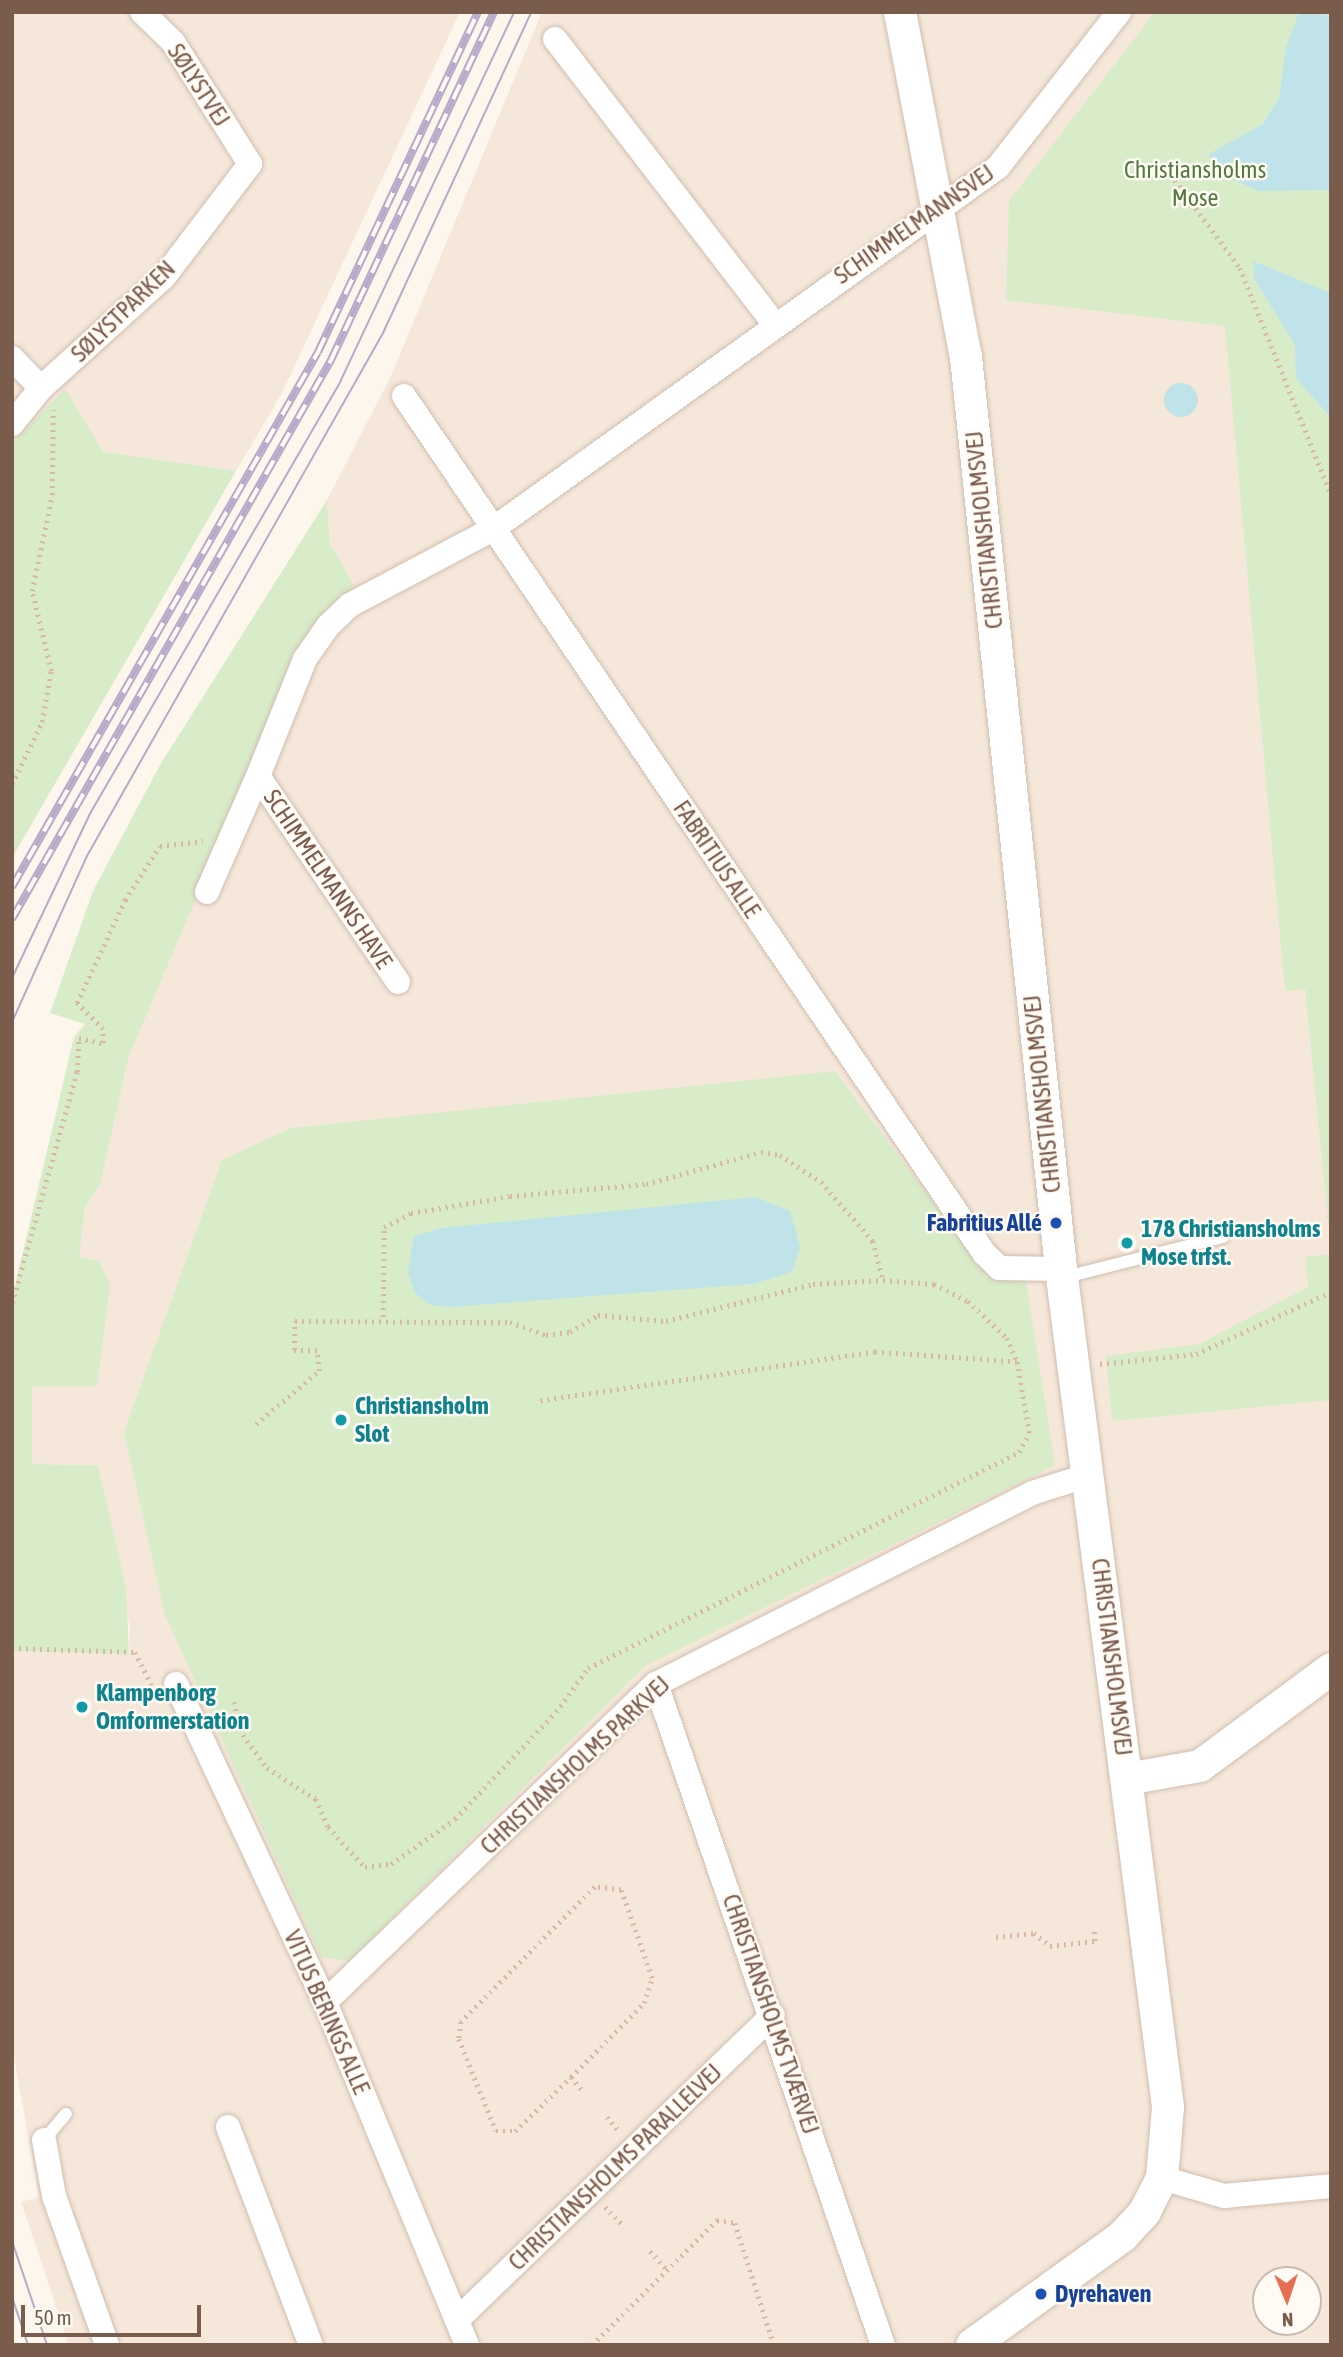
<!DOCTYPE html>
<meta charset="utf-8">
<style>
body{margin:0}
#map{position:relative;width:1343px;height:2357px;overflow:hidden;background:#fdf6ec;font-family:"Asap Condensed",sans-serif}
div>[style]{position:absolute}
.residential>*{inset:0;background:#f5e8da}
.green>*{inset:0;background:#d8ecc9}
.water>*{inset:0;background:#bfe3e8}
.round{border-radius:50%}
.path>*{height:4.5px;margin-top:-2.25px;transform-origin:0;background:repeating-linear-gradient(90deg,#d9b8a5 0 2px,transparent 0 7px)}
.roads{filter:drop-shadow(0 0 2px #d1beb0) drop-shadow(0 0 2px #d1beb0)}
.service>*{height:12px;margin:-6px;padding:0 6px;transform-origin:6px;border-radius:6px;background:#fff}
.minor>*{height:24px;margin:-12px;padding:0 12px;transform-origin:12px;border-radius:12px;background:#fff}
.tertiary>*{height:32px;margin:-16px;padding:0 16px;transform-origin:16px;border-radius:16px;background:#fff}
.tram>*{height:2px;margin:-1px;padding:0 1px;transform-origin:1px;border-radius:1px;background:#b9a8c9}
.rail>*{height:8px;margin-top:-4px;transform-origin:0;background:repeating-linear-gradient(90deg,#fffaf3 0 16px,#b9a8c9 0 32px);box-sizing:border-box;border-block:2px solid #b9a8c9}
.dots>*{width:19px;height:19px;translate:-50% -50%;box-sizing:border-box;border:4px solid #fffaf3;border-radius:50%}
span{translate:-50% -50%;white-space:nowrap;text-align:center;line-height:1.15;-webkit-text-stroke:5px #fffaf3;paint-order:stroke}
.street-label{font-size:24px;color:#7a5c4d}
.park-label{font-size:24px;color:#537a41}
.transit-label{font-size:24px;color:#164399;font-weight:700}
.right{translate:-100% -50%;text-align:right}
.left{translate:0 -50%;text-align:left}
.culture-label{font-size:24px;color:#0d838f;font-weight:700}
.frame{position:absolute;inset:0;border:14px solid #7a5c4d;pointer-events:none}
.north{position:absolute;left:1252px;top:2266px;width:70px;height:70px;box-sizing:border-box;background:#fffaf3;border:2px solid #cabbb1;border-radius:50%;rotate:178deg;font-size:19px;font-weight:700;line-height:28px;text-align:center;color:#7a5c4d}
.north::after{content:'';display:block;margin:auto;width:24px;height:32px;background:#e76f51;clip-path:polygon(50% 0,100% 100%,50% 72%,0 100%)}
.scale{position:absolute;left:21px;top:2305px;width:180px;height:32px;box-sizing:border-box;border:4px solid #7a5c4d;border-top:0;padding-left:9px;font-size:21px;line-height:24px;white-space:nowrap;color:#7a5c4d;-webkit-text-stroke:5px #fffaf3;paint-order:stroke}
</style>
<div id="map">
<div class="residential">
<div style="clip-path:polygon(12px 12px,460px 12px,282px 393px,236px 471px,12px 443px)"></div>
<div style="clip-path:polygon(evenodd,542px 12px,1331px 12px,1331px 2345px,69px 2345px,21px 2202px,39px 2197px,12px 2046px,12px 1651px,129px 1654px,130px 1628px,98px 1465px,32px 1464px,32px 1386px,96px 1386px,99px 1261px,78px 1257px,85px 1208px,100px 1185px,129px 1056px,250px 773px,356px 591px,330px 543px,327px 500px,391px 376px,542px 12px,1266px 2280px,1308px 2280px,1308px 2322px,1266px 2322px,1266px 2280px)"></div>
</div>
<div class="green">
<div style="clip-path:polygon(1155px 12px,1331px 12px,1331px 1251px,1305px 989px,1285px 991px,1225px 326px,1006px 300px,1009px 201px)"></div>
<div style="clip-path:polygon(65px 389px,103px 452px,236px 471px,12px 858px,12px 443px)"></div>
<div style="clip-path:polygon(327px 500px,330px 543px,357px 591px,250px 773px,129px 1056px,100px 1185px,85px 1208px,79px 1257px,99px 1261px,110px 1285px,97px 1386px,32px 1387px,32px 1464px,98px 1465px,126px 1587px,129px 1654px,12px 1651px,12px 1298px,74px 1037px,85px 1024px,50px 1013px,93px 891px,160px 765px)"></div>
<div style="clip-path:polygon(835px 1071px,986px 1273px,1026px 1281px,1055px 1465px,645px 1666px,349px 1961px,321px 1957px,165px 1615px,124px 1432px,222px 1160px,292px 1128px)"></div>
<div style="clip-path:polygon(1331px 1254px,1331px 1400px,1112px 1421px,1106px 1356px,1199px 1344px,1308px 1287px,1306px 1257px)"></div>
</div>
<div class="water">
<div style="clip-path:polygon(1299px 12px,1324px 12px,1331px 21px,1331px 190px,1259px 191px,1214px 171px,1209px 154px,1263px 124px,1279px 98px,1286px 48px)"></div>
<div style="clip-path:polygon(1253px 261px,1331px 293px,1331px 418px,1296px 378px,1295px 345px,1254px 278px)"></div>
<div class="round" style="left:1164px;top:383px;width:34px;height:34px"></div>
<div style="clip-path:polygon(756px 1197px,790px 1211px,800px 1247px,792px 1272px,753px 1284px,450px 1307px,430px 1305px,415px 1293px,408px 1272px,414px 1236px,442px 1228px)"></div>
</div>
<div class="path">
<div style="left:1175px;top:180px;width:109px;rotate:53.5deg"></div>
<div style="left:1240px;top:268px;width:244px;rotate:68.1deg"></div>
<div style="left:12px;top:784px;width:69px;rotate:-64.2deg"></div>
<div style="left:42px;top:722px;width:52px;rotate:-80deg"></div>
<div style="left:51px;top:671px;width:82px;rotate:-103.4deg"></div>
<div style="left:32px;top:591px;width:98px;rotate:-78.2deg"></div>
<div style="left:52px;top:495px;width:85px;rotate:-89.3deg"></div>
<div style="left:12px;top:1303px;width:240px;rotate:-74.3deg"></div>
<div style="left:77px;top:1072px;width:34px;rotate:-87deg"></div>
<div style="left:79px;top:1038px;width:25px;rotate:12deg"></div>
<div style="left:103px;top:1043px;width:14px;rotate:-90deg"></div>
<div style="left:103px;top:1029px;width:37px;rotate:-135deg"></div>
<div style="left:77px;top:1003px;width:114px;rotate:-65deg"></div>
<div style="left:125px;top:900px;width:64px;rotate:-57.1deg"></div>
<div style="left:160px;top:846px;width:43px;rotate:-6.6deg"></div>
<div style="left:383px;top:1317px;width:90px;rotate:-89.4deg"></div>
<div style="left:384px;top:1227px;width:30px;rotate:-27deg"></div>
<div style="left:411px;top:1213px;width:100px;rotate:-9.7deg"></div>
<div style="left:510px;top:1196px;width:137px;rotate:-5deg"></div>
<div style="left:646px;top:1184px;width:119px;rotate:-15.5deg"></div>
<div style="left:761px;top:1152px;width:19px;rotate:9deg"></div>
<div style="left:780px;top:1155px;width:49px;rotate:33.4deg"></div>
<div style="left:821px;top:1182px;width:79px;rotate:48.6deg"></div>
<div style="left:873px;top:1241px;width:40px;rotate:75.6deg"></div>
<div style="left:1100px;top:1364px;width:97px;rotate:-5.9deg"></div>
<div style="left:1196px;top:1354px;width:149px;rotate:-24.7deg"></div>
<div style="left:256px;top:1424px;width:82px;rotate:-40.1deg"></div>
<div style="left:319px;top:1371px;width:20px;rotate:-96deg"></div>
<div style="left:317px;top:1351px;width:23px;rotate:-178deg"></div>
<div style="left:294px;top:1350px;width:29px;rotate:-88deg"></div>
<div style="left:295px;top:1321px;width:215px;rotate:0.3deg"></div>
<div style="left:510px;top:1322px;width:38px;rotate:20deg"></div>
<div style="left:546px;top:1335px;width:24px;rotate:-7deg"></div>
<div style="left:570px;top:1332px;width:33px;rotate:-31deg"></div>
<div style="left:598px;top:1315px;width:68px;rotate:5deg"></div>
<div style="left:666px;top:1321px;width:152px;rotate:-14.1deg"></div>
<div style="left:813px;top:1284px;width:70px;rotate:-3.3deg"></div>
<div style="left:883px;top:1280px;width:51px;rotate:4.5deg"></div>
<div style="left:934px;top:1284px;width:38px;rotate:27deg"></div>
<div style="left:968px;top:1301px;width:54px;rotate:43.5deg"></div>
<div style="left:1007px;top:1338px;width:26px;rotate:67deg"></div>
<div style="left:12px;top:1648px;width:123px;rotate:1.9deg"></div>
<div style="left:135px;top:1652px;width:38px;rotate:63deg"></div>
<div style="left:234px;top:1702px;width:34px;rotate:75deg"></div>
<div style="left:243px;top:1735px;width:41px;rotate:54deg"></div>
<div style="left:267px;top:1768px;width:58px;rotate:32.3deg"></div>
<div style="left:316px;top:1799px;width:30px;rotate:67deg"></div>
<div style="left:328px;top:1827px;width:54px;rotate:47.2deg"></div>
<div style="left:365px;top:1867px;width:26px;rotate:-7deg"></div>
<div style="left:391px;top:1864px;width:78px;rotate:-35.1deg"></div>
<div style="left:455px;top:1819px;width:147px;rotate:-46.7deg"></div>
<div style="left:556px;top:1712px;width:54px;rotate:-54deg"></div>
<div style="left:588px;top:1668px;width:482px;rotate:-26.6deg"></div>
<div style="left:1019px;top:1452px;width:21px;rotate:-62deg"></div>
<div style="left:1029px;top:1433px;width:72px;rotate:-99.6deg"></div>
<div style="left:1017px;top:1362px;width:142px;rotate:-176deg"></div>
<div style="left:875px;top:1352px;width:339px;rotate:171.7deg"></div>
<div style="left:996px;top:1937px;width:38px;rotate:-6deg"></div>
<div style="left:1034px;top:1933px;width:21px;rotate:39deg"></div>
<div style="left:1050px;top:1946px;width:45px;rotate:-6.3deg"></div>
<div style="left:1095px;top:1941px;width:11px;rotate:-95deg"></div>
<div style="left:571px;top:2077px;width:104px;rotate:-45.4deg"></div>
<div style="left:644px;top:2003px;width:26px;rotate:-72deg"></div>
<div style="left:652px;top:1978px;width:93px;rotate:-109.4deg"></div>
<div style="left:621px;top:1890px;width:26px;rotate:-173deg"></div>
<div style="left:595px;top:1887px;width:190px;rotate:134.8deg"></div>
<div style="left:461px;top:2022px;width:17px;rotate:97deg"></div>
<div style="left:459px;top:2039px;width:99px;rotate:68.1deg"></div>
<div style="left:496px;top:2131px;width:19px"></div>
<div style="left:515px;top:2131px;width:78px;rotate:-44deg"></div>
<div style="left:571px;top:2077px;width:17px;rotate:50deg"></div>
<div style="left:607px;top:2117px;width:20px;rotate:49deg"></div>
<div style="left:605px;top:2207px;width:28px;rotate:45deg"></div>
<div style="left:650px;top:2251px;width:23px;rotate:47deg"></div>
<div style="left:592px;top:2345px;width:177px;rotate:-45deg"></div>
<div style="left:717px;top:2220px;width:18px;rotate:9deg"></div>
<div style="left:735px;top:2223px;width:128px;rotate:72.3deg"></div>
</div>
<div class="roads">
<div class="service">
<div style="left:1062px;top:1278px;width:166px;rotate:-14.3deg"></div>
<div style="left:44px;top:2140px;width:34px;rotate:-50deg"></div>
</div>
<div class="minor">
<div style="left:555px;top:39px;width:361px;rotate:52.4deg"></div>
<div style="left:12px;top:358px;width:42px;rotate:46deg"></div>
<div style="left:41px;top:388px;width:166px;rotate:-42.1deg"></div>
<div style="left:164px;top:277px;width:142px;rotate:-52.7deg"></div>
<div style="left:250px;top:164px;width:144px;rotate:-122.3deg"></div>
<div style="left:173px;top:42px;width:43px;rotate:-135.9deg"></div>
<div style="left:404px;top:396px;width:1035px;rotate:55.91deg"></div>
<div style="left:984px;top:1253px;width:21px;rotate:45deg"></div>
<div style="left:999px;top:1268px;width:62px;rotate:0.9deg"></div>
<div style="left:12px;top:424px;width:46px;rotate:-51.1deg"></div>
<div style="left:207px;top:892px;width:127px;rotate:-66.3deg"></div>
<div style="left:398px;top:982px;width:249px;rotate:-124.2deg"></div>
<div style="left:258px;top:776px;width:126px;rotate:-68.1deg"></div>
<div style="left:305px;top:659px;width:40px;rotate:-55.1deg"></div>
<div style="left:328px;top:626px;width:30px;rotate:-44deg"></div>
<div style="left:350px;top:605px;width:162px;rotate:-28deg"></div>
<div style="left:493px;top:529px;width:621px;rotate:-35.63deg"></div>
<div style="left:998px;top:167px;width:197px;rotate:-52deg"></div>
<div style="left:176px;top:1684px;width:351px;rotate:64.9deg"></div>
<div style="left:325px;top:2002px;width:371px;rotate:67.5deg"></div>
<div style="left:656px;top:1684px;width:699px;rotate:71.05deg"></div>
<div style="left:325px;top:2002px;width:459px;rotate:-43.9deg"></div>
<div style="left:656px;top:1684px;width:422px;rotate:-26.9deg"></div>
<div style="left:1032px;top:1493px;width:60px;rotate:-17.5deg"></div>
<div style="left:228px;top:2127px;width:233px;rotate:69.2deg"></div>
<div style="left:44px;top:2140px;width:57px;rotate:79.9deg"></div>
<div style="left:54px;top:2196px;width:158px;rotate:70.4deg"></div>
<div style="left:1162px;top:2178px;width:65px;rotate:16.2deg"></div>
<div style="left:1224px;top:2196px;width:107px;rotate:-5.3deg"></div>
<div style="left:457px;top:2320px;width:439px;rotate:-44deg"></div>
</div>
<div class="tertiary">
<div style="left:900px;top:12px;width:351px;rotate:79.2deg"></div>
<div style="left:966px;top:357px;width:917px;rotate:84.05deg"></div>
<div style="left:1061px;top:1269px;width:845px;rotate:82.72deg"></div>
<div style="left:1168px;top:2107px;width:71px;rotate:94.8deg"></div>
<div style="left:1162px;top:2178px;width:38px;rotate:117deg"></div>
<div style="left:1145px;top:2212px;width:33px;rotate:133deg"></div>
<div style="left:1123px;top:2236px;width:186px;rotate:144.2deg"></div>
<div style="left:1127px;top:1779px;width:74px;rotate:-10.1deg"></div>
<div style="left:1200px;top:1766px;width:163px;rotate:-36.5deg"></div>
</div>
</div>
<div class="tram">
<div style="left:12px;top:978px;width:184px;rotate:-64.6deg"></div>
<div style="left:91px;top:812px;width:499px;rotate:-59.9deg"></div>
<div style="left:341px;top:380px;width:407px;rotate:-64.8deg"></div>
<div style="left:12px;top:1022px;width:182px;rotate:-65.7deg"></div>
<div style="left:87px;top:856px;width:601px;rotate:-60.49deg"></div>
<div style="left:383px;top:333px;width:353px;rotate:-65.2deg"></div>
<div style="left:12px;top:2241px;width:110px;rotate:71.4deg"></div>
<div style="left:12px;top:2297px;width:51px;rotate:71.6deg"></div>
</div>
<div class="rail">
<div style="left:12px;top:887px;width:616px;rotate:-60.23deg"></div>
<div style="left:318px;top:352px;width:376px;rotate:-64.8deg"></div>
<div style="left:12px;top:919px;width:644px;rotate:-60.29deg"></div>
<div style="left:331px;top:360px;width:384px;rotate:-64.9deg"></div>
</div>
<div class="dots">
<div style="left:1056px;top:1223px;background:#1a4fb4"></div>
<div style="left:1127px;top:1243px;background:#0f9aa8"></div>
<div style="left:341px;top:1420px;background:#0f9aa8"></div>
<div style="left:82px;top:1707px;background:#0f9aa8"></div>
<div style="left:1041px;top:2294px;background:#1a4fb4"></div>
</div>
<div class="street-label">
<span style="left:199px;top:85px;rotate:57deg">SØLYSTVEJ</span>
<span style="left:914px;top:224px;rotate:-35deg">SCHIMMELMANNSVEJ</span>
<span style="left:123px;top:311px;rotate:-44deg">SØLYSTPARKEN</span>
<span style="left:984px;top:530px;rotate:-96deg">CHRISTIANSHOLMSVEJ</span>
<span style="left:717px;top:859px;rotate:56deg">FABRITIUS ALLE</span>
<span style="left:328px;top:879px;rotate:56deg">SCHIMMELMANNS HAVE</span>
<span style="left:1042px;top:1094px;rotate:-96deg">CHRISTIANSHOLMSVEJ</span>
<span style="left:1112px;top:1657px;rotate:83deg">CHRISTIANSHOLMSVEJ</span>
<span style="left:575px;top:1765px;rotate:-43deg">CHRISTIANSHOLMS PARKVEJ</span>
<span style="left:327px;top:2012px;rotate:66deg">VITUS BERINGS ALLE</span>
<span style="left:771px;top:2014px;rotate:71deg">CHRISTIANSHOLMS TVÆRVEJ</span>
<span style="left:615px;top:2167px;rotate:-44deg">CHRISTIANSHOLMS PARALLELVEJ</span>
</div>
<div class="park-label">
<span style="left:1195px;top:184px">Christiansholms<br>Mose</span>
</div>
<div class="transit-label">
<span class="right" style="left:1042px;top:1223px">Fabritius Allé</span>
<span class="left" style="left:1055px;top:2294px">Dyrehaven</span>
</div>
<div class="culture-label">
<span class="left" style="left:1141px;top:1243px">178 Christiansholms<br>Mose trfst.</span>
<span class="left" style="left:355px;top:1420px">Christiansholm<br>Slot</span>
<span class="left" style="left:96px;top:1707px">Klampenborg<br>Omformerstation</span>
</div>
<div class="frame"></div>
<div class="north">N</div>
<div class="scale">50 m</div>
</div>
